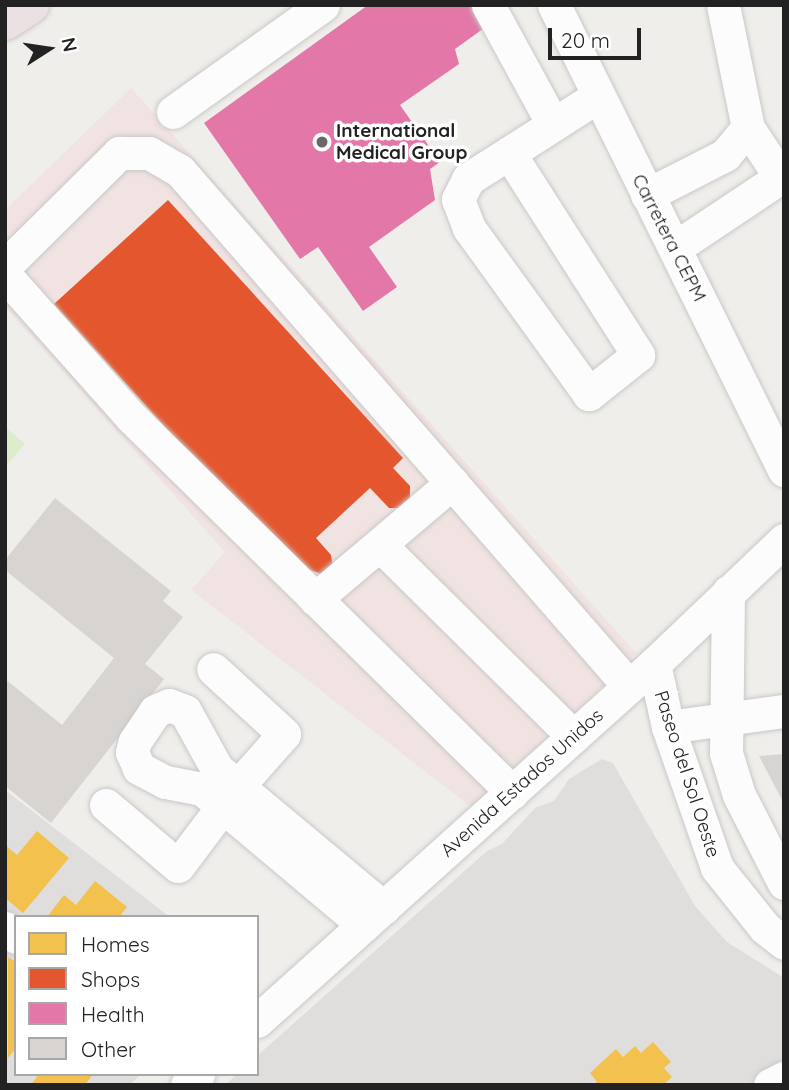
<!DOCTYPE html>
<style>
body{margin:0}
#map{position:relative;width:789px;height:1090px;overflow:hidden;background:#f0eeeb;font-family:Quicksand,sans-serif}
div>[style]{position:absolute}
.residential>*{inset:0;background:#dfdedc}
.commercial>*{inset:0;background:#f1e3e1}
.grass>*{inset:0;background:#ddeccb}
.homes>*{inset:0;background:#f2c14e}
.shops>*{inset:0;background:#e4572e}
.health>*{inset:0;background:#e377a8}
.building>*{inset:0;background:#d7d4d2}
.roads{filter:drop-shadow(0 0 2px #c9c8c7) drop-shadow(0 0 2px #c9c8c7)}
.minor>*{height:33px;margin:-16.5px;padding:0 16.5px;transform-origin:16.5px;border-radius:16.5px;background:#fdfcfc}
.highway>*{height:38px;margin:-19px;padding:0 19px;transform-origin:19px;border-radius:19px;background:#ece0e2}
.dots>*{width:19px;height:19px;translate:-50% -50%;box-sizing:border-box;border:4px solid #fff;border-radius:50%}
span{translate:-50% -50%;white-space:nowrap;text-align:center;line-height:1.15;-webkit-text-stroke:7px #fff;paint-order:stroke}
.poi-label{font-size:19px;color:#222;font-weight:700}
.left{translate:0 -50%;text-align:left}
.street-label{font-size:19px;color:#222}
.frame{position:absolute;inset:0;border:7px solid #222;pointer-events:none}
.legend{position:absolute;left:14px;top:915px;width:245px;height:161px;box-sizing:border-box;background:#fff;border:2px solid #a7a7a7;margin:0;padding:9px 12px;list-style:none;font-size:21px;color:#222}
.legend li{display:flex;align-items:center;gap:14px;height:35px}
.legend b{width:35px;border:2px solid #a7a7a7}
.north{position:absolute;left:14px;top:14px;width:70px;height:70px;-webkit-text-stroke:5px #fff;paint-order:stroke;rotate:78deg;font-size:19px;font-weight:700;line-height:28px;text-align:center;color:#222}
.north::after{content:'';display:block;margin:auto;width:24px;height:32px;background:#222;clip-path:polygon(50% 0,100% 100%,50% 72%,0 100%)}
.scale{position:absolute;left:548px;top:28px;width:93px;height:32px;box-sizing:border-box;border:4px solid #222;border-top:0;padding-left:9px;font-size:21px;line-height:24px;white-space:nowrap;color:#222;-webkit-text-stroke:5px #fff;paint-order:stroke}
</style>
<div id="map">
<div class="residential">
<div style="clip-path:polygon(602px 759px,613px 763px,695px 906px,727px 942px,784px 978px,784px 1085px,225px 1085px,237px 1074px,257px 1074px,257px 1056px,487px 851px,502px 844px,535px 808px,554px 801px,569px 779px)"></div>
<div style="clip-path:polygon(5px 790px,170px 917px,16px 917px,16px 1074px,141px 1074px,130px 1085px,5px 1085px)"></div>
</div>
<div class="commercial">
<div style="clip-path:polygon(131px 88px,636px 653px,475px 810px,191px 590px,225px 552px,5px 306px,5px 210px)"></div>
</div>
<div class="grass">
<div style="clip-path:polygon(5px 427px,25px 444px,5px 467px)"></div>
</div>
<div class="homes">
<div style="clip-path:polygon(37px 831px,69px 858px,23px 913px,5px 898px,5px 845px,17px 855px)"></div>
<div style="clip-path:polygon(95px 881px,127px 907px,119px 917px,47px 917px,64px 895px,76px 905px)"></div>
<div style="clip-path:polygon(8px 957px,16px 962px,16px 1048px,8px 1058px)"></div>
<div style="clip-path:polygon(653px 1042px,671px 1062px,664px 1068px,672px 1077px,663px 1085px,594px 1085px,597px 1082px,590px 1073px,616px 1049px,623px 1057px,635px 1046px,641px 1053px)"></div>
<div style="clip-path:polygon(39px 1074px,93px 1074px,85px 1085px,31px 1085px)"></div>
</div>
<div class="shops">
<div style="clip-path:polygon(168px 200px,403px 458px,393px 468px,410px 486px,410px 500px,401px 508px,389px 508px,370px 488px,316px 538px,331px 555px,333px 567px,324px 575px,286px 561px,54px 304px)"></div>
</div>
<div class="health">
<div style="clip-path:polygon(368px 5px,473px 5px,487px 26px,455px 49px,459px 64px,400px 105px,440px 162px,430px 169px,435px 200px,369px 247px,397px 287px,363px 311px,318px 247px,300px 259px,204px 123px)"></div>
</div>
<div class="building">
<div style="clip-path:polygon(55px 498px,171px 591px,163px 601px,183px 617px,145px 664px,164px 679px,51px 823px,5px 786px,5px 679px,62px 725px,114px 658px,5px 570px,5px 560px)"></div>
<div style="clip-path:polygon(784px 754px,784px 804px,759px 756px)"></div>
</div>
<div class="roads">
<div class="minor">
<div style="left:488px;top:5px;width:136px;rotate:61.4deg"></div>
<div style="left:554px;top:5px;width:519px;rotate:63.68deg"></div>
<div style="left:723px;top:5px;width:126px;rotate:78.5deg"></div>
<div style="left:748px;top:128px;width:60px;rotate:56.6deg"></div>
<div style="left:173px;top:112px;width:184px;rotate:-35.5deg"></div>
<div style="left:509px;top:153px;width:240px;rotate:57.4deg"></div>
<div style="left:638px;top:355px;width:63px;rotate:141.5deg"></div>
<div style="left:589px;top:394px;width:205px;rotate:-125.9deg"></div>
<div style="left:469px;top:228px;width:31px;rotate:-111deg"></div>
<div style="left:458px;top:199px;width:22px;rotate:-63deg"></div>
<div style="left:468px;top:179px;width:49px;rotate:-32.4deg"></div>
<div style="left:509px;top:153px;width:106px;rotate:-32.6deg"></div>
<div style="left:647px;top:195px;width:88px;rotate:-27.1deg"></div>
<div style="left:725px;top:155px;width:35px;rotate:-50deg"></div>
<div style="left:676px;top:247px;width:130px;rotate:-33.7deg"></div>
<div style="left:5px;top:266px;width:161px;rotate:-44.7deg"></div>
<div style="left:119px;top:153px;width:30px"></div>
<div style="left:149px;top:153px;width:36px;rotate:30deg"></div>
<div style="left:180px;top:171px;width:683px;rotate:48.92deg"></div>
<div style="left:5px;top:275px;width:190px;rotate:48.4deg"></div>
<div style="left:131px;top:417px;width:535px;rotate:44.55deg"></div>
<div style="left:380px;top:545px;width:272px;rotate:44.7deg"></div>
<div style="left:728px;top:592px;width:161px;rotate:90.7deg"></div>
<div style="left:726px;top:753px;width:44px;rotate:72.8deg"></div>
<div style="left:739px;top:795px;width:99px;rotate:62.9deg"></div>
<div style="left:315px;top:599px;width:180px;rotate:-40.3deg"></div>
<div style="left:654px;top:664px;width:65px;rotate:77.5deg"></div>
<div style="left:668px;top:727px;width:149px;rotate:70.8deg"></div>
<div style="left:717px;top:868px;width:77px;rotate:51.3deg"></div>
<div style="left:765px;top:928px;width:24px;rotate:38deg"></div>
<div style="left:668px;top:727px;width:117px;rotate:-7.9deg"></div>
<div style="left:106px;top:805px;width:94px;rotate:40.3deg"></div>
<div style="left:178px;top:866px;width:100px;rotate:-53.1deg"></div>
<div style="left:238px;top:786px;width:69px;rotate:-48.5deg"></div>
<div style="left:284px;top:734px;width:96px;rotate:-137.5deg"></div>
<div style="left:364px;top:925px;width:212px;rotate:-140deg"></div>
<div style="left:202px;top:789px;width:38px;rotate:-169deg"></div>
<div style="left:165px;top:782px;width:30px;rotate:-152deg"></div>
<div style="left:139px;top:768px;width:17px;rotate:-114deg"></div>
<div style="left:132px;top:752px;width:11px;rotate:-75deg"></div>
<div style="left:135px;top:741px;width:36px;rotate:-56deg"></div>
<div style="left:155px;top:711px;width:15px;rotate:-23deg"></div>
<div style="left:169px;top:705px;width:17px;rotate:21deg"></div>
<div style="left:185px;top:711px;width:66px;rotate:61.1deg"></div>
<div style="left:217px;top:769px;width:217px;rotate:39.8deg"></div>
<div style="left:5px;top:928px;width:14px;rotate:39deg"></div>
<div style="left:257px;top:1021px;width:534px;rotate:-41.96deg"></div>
<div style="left:654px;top:664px;width:180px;rotate:-43.6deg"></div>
<div style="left:187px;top:1085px;width:16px;rotate:-45deg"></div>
<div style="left:770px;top:1085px;width:16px;rotate:-27deg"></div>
</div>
<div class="highway">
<div style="left:5px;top:21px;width:30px;rotate:-33deg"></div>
</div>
</div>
<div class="dots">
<div style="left:322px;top:142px;background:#6a6968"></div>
</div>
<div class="poi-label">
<span class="left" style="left:336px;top:142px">International<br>Medical Group</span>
</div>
<div class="street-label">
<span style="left:669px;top:238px;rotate:63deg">Carretera CEPM</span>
<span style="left:687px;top:774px;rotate:72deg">Paseo del Sol Oeste</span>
<span style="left:522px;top:783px;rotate:-42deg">Avenida Estados Unidos</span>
</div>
<div class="frame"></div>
<ul class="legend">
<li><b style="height:19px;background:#f2c14e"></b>Homes</li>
<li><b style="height:19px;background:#e4572e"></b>Shops</li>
<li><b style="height:19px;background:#e377a8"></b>Health</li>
<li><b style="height:19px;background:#d7d4d2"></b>Other</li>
</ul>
<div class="north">N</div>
<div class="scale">20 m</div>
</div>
